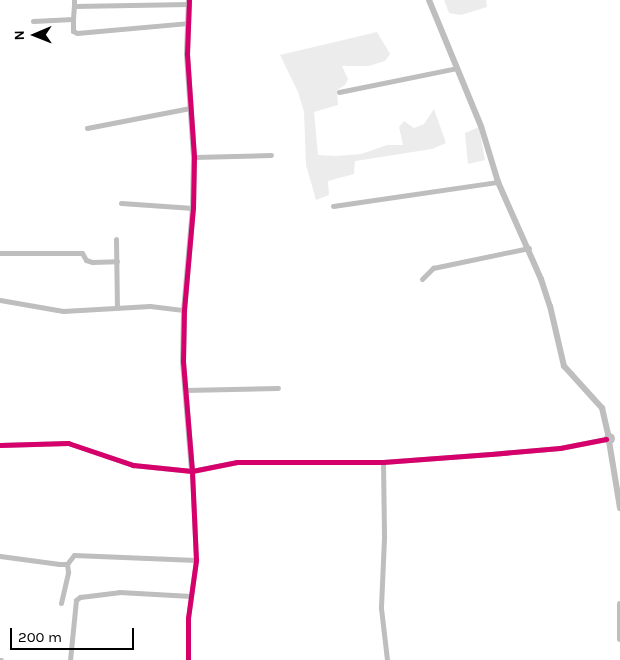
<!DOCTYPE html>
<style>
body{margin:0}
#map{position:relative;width:620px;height:660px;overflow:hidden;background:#fff;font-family:Karla,sans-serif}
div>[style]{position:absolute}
.green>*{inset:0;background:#ececec}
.minor>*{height:5px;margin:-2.5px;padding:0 2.5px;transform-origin:2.5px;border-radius:2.5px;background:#bebebe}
.minor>.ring{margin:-2.5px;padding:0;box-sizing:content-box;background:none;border:5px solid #bebebe;border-radius:50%}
.tertiary>*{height:6px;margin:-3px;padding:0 3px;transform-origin:3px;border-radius:3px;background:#bebebe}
.cycleway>*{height:5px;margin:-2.5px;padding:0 2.5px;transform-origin:2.5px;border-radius:2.5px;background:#d6006c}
span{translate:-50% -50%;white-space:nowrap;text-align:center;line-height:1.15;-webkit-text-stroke:4px #fff;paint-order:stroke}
.north{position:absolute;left:10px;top:10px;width:50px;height:50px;-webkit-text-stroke:4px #fff;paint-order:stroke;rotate:269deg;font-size:14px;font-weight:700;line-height:20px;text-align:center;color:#000}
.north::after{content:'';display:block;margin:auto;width:18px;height:22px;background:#000;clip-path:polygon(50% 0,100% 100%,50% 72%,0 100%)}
.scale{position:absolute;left:10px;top:628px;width:124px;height:22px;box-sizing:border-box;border:2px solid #000;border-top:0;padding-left:6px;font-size:15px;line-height:18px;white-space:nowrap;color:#000;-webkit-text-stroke:4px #fff;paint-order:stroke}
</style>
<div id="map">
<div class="green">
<div style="clip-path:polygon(444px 0,486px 0,487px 7px,461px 15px,449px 13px)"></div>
<div style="clip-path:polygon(377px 32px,390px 54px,385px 61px,369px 66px,342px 66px,348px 79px,345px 85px,337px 90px,338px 105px,314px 112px,318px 155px,336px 156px,361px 154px,387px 145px,403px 145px,399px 127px,404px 121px,414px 128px,424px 124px,434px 109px,446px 143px,432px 149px,355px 161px,354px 174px,328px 181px,329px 195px,316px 200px,306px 165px,304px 112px,298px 92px,280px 55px)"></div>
<div style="clip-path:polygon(479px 127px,485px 160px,468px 164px,465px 133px)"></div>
</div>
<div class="minor">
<div style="left:74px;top:0;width:6px;rotate:90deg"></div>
<div style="left:74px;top:6px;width:115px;rotate:-1deg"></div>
<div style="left:73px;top:19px;width:12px;rotate:90deg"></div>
<div style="left:73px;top:31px;width:4px;rotate:27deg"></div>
<div style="left:77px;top:33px;width:111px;rotate:-5.1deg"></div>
<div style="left:33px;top:21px;width:40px;rotate:-2.9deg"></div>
<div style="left:73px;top:19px;width:13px;rotate:-86deg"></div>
<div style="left:339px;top:92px;width:120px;rotate:-11.5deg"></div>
<div style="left:87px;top:128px;width:105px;rotate:-11deg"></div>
<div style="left:194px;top:157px;width:77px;rotate:-1.5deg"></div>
<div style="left:121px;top:203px;width:72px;rotate:4deg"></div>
<div style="left:333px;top:206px;width:167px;rotate:-8.3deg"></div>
<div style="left:116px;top:239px;width:68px;rotate:89.2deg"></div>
<div style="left:0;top:253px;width:82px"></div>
<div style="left:82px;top:253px;width:8px;rotate:60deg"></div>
<div style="left:86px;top:260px;width:6px;rotate:18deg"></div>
<div style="left:92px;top:262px;width:25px;rotate:-2deg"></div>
<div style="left:422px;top:279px;width:16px;rotate:-45deg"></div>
<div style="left:433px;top:268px;width:98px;rotate:-11.8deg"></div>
<div style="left:0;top:300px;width:64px;rotate:9.9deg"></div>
<div style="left:63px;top:311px;width:87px;rotate:-3.3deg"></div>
<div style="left:150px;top:306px;width:34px;rotate:7deg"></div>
<div style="left:185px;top:390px;width:93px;rotate:-1.2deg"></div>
<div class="ring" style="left:606px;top:435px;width:1px;height:1px"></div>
<div style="left:0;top:445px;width:68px;rotate:-1.7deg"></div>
<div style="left:68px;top:443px;width:69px;rotate:18.7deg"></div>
<div style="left:133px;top:465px;width:59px;rotate:5.8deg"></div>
<div style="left:192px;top:471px;width:46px;rotate:-11.3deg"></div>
<div style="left:237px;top:462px;width:146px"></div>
<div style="left:383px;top:462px;width:108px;rotate:-4.2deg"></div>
<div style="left:491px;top:454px;width:69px;rotate:-5deg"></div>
<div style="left:560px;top:448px;width:47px;rotate:-11.1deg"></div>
<div style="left:383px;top:462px;width:76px;rotate:89.2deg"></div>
<div style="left:384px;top:538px;width:70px;rotate:92.5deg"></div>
<div style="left:381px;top:608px;width:52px;rotate:83.4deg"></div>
<div style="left:0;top:556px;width:60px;rotate:7.7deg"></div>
<div style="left:59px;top:564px;width:8px"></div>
<div style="left:67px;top:564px;width:11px;rotate:-52deg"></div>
<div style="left:74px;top:555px;width:122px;rotate:2.3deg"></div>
<div style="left:61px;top:603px;width:32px;rotate:-77deg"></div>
<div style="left:68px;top:572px;width:8px;rotate:-97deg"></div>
<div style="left:0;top:660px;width:1px"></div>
<div style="left:70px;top:660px;width:60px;rotate:-84.3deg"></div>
<div style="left:76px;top:600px;width:5px;rotate:-37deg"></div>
<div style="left:80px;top:597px;width:39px;rotate:-7deg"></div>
<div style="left:119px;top:592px;width:72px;rotate:3.2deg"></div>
<div style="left:188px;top:660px;width:42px;rotate:-90deg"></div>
<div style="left:188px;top:618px;width:59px;rotate:-82.1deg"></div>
<div style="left:196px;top:560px;width:89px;rotate:-92.6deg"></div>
</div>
<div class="tertiary">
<div style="left:189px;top:0;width:54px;rotate:92.1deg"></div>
<div style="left:187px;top:54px;width:103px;rotate:86.1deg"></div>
<div style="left:194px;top:157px;width:51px;rotate:91.1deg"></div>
<div style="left:193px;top:208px;width:102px;rotate:95deg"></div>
<div style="left:184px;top:310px;width:51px;rotate:91.1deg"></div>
<div style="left:183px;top:361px;width:110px;rotate:85.3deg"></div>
<div style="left:429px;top:0;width:136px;rotate:67.6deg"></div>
<div style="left:481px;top:126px;width:59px;rotate:73.1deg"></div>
<div style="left:498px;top:182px;width:106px;rotate:66.1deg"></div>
<div style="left:541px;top:279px;width:28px;rotate:72deg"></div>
<div style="left:550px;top:306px;width:62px;rotate:76.9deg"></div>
<div style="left:564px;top:366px;width:57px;rotate:47.9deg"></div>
<div style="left:602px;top:408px;width:28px;rotate:77deg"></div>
<div style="left:609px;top:441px;width:68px;rotate:80.7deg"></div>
<div style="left:620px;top:604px;width:35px;rotate:90deg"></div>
</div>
<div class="cycleway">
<div style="left:0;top:445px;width:68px;rotate:-1.7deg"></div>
<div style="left:68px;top:443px;width:69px;rotate:18.7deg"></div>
<div style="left:133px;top:465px;width:59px;rotate:5.8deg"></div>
<div style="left:192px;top:471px;width:46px;rotate:-11.3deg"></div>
<div style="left:237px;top:462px;width:146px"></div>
<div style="left:383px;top:462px;width:108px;rotate:-4.2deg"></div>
<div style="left:491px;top:454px;width:69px;rotate:-5deg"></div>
<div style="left:560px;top:448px;width:47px;rotate:-11.1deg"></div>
<div style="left:188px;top:660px;width:42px;rotate:-90deg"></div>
<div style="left:188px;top:618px;width:59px;rotate:-82.1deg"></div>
<div style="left:196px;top:560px;width:89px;rotate:-92.6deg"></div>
<div style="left:192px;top:471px;width:110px;rotate:-94.7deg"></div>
<div style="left:183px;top:361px;width:51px;rotate:-88.9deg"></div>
<div style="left:184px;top:310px;width:102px;rotate:-85deg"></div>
<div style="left:193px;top:208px;width:51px;rotate:-88.9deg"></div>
<div style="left:194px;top:157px;width:103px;rotate:-93.9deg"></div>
<div style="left:187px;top:54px;width:54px;rotate:-87.9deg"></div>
</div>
<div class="north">N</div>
<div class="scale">200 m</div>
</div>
